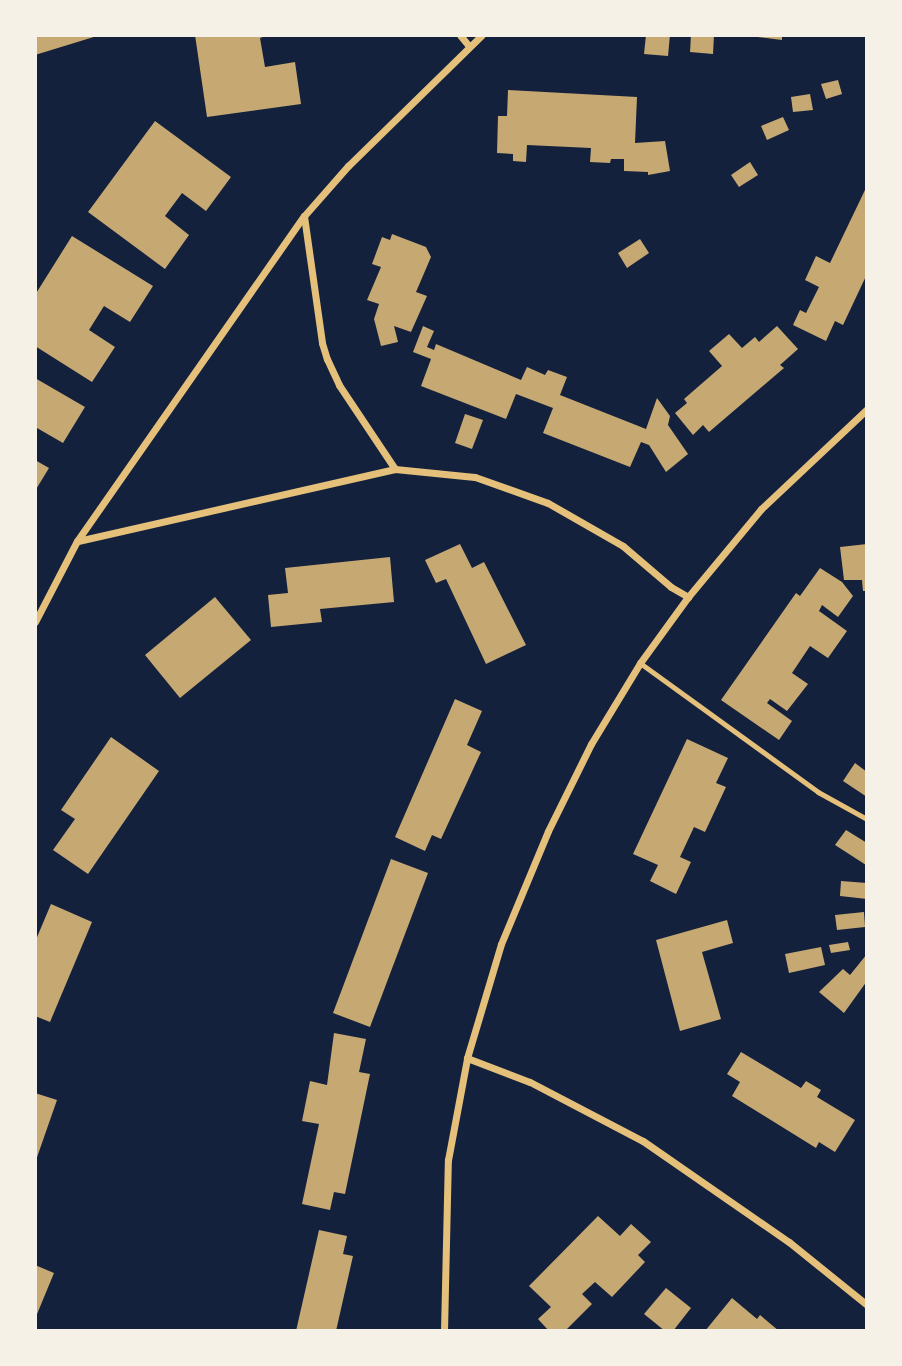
<!DOCTYPE html>
<style>
body{margin:0}
#map{position:relative;width:902px;height:1366px;overflow:hidden;background:#14213d;font-family:"Roboto Condensed",sans-serif}
div>[style]{position:absolute}
.building>*{inset:0;background:#c6a872}
.service>*{height:5px;margin:-2.5px;padding:0 2.5px;transform-origin:2.5px;border-radius:2.5px;background:#e5c07b}
.minor>*{height:7px;margin:-3.5px;padding:0 3.5px;transform-origin:3.5px;border-radius:3.5px;background:#e5c07b}
span{translate:-50% -50%;white-space:nowrap;text-align:center;line-height:1.15;-webkit-text-stroke:5px #f6f1e7;paint-order:stroke}
.frame{position:absolute;inset:0;border:37px solid #f6f1e7;pointer-events:none}
</style>
<div id="map">
<div class="building">
<div style="clip-path:polygon(35px 35px,97px 35px,97px 36px,35px 55px)"></div>
<div style="clip-path:polygon(195px 35px,269px 35px,260px 38px,265px 67px,295px 62px,301px 104px,207px 117px)"></div>
<div style="clip-path:polygon(646px 35px,670px 35px,668px 56px,644px 54px)"></div>
<div style="clip-path:polygon(691px 35px,714px 35px,713px 54px,690px 52px)"></div>
<div style="clip-path:polygon(740px 35px,782px 35px,782px 40px)"></div>
<div style="clip-path:polygon(838px 80px,842px 94px,826px 99px,821px 84px)"></div>
<div style="clip-path:polygon(508px 90px,637px 97px,635px 143px,665px 141px,670px 171px,648px 175px,648px 172px,624px 171px,624px 159px,611px 159px,610px 163px,590px 162px,591px 148px,527px 145px,526px 162px,513px 161px,513px 154px,497px 153px,498px 116px,507px 116px)"></div>
<div style="clip-path:polygon(810px 94px,813px 110px,793px 112px,791px 97px)"></div>
<div style="clip-path:polygon(783px 117px,789px 130px,767px 140px,761px 126px)"></div>
<div style="clip-path:polygon(155px 121px,231px 177px,206px 211px,182px 193px,165px 216px,189px 235px,165px 269px,88px 212px)"></div>
<div style="clip-path:polygon(750px 162px,758px 175px,739px 187px,731px 175px)"></div>
<div style="clip-path:polygon(865px 190px,867px 274px,843px 325px,835px 321px,826px 341px,793px 325px,800px 310px,806px 313px,819px 287px,805px 280px,816px 256px,830px 263px)"></div>
<div style="clip-path:polygon(392px 234px,426px 247px,431px 257px,416px 292px,427px 296px,411px 332px,394px 326px,398px 342px,381px 346px,374px 319px,379px 304px,367px 300px,381px 267px,372px 264px,382px 237px,390px 240px)"></div>
<div style="clip-path:polygon(72px 236px,153px 286px,130px 322px,104px 306px,89px 330px,115px 347px,92px 382px,35px 346px,35px 295px)"></div>
<div style="clip-path:polygon(640px 239px,649px 253px,627px 268px,618px 253px)"></div>
<div style="clip-path:polygon(423px 326px,434px 331px,427px 347px,434px 350px,436px 344px,521px 380px,527px 367px,545px 375px,548px 370px,567px 377px,560px 395px,646px 429px,657px 398px,670px 416px,668px 425px,688px 454px,666px 472px,649px 445px,641px 442px,630px 467px,543px 433px,553px 408px,516px 394px,506px 419px,421px 386px,431px 359px,413px 352px)"></div>
<div style="clip-path:polygon(777px 326px,798px 349px,780px 365px,784px 368px,709px 432px,703px 425px,693px 435px,675px 413px,687px 403px,684px 399px,722px 366px,709px 351px,729px 334px,742px 348px,755px 337px,759px 342px)"></div>
<div style="clip-path:polygon(35px 378px,85px 407px,63px 443px,37px 428px,35px 430px)"></div>
<div style="clip-path:polygon(465px 414px,483px 420px,472px 449px,455px 443px)"></div>
<div style="clip-path:polygon(35px 460px,49px 468px,35px 491px)"></div>
<div style="clip-path:polygon(460px 544px,472px 568px,484px 562px,526px 645px,486px 664px,446px 579px,436px 583px,425px 560px)"></div>
<div style="clip-path:polygon(867px 544px,867px 591px,863px 591px,862px 580px,844px 580px,840px 547px)"></div>
<div style="clip-path:polygon(390px 557px,394px 602px,320px 609px,322px 622px,271px 627px,268px 595px,288px 593px,285px 568px)"></div>
<div style="clip-path:polygon(820px 568px,842px 582px,853px 596px,838px 617px,822px 605px,819px 611px,847px 631px,828px 658px,810px 646px,792px 673px,808px 684px,787px 711px,770px 699px,767px 703px,792px 721px,779px 740px,721px 700px,796px 593px,800px 596px)"></div>
<div style="clip-path:polygon(215px 597px,251px 640px,180px 698px,145px 655px)"></div>
<div style="clip-path:polygon(455px 699px,482px 711px,467px 745px,481px 752px,441px 839px,432px 835px,425px 851px,395px 837px)"></div>
<div style="clip-path:polygon(111px 737px,159px 771px,88px 874px,53px 850px,75px 819px,61px 810px)"></div>
<div style="clip-path:polygon(687px 739px,728px 758px,716px 783px,726px 787px,705px 832px,694px 827px,680px 857px,691px 862px,676px 894px,650px 881px,658px 865px,633px 854px)"></div>
<div style="clip-path:polygon(855px 763px,867px 772px,867px 797px,843px 781px)"></div>
<div style="clip-path:polygon(846px 830px,867px 843px,866px 865px,835px 845px)"></div>
<div style="clip-path:polygon(391px 859px,428px 873px,370px 1027px,333px 1013px)"></div>
<div style="clip-path:polygon(841px 881px,867px 883px,867px 899px,840px 896px)"></div>
<div style="clip-path:polygon(51px 904px,92px 922px,50px 1022px,35px 1016px,35px 942px)"></div>
<div style="clip-path:polygon(864px 912px,865px 927px,837px 930px,835px 915px)"></div>
<div style="clip-path:polygon(727px 920px,733px 943px,702px 952px,721px 1019px,680px 1031px,656px 940px)"></div>
<div style="clip-path:polygon(848px 942px,850px 950px,831px 953px,829px 945px)"></div>
<div style="clip-path:polygon(821px 947px,825px 965px,789px 973px,785px 954px)"></div>
<div style="clip-path:polygon(867px 954px,867px 981px,844px 1013px,819px 992px,843px 969px,850px 975px)"></div>
<div style="clip-path:polygon(334px 1033px,366px 1039px,359px 1072px,370px 1074px,345px 1194px,334px 1192px,330px 1210px,302px 1204px,319px 1124px,302px 1121px,310px 1081px,327px 1085px)"></div>
<div style="clip-path:polygon(741px 1052px,801px 1088px,806px 1081px,821px 1090px,817px 1097px,855px 1120px,835px 1152px,819px 1142px,816px 1148px,732px 1096px,740px 1082px,727px 1074px)"></div>
<div style="clip-path:polygon(35px 1093px,57px 1100px,35px 1163px)"></div>
<div style="clip-path:polygon(598px 1216px,620px 1236px,631px 1224px,651px 1242px,638px 1255px,645px 1262px,612px 1297px,595px 1282px,582px 1294px,592px 1304px,565px 1331px,549px 1331px,538px 1319px,551px 1307px,529px 1286px)"></div>
<div style="clip-path:polygon(319px 1230px,347px 1236px,343px 1254px,353px 1256px,336px 1331px,296px 1331px)"></div>
<div style="clip-path:polygon(35px 1265px,54px 1273px,35px 1319px)"></div>
<div style="clip-path:polygon(666px 1288px,691px 1308px,673px 1331px,665px 1331px,644px 1314px)"></div>
<div style="clip-path:polygon(732px 1298px,757px 1319px,760px 1315px,779px 1331px,705px 1331px)"></div>
</div>
<div class="service">
<div style="left:640px;top:663px;width:220px;rotate:35.9deg"></div>
<div style="left:818px;top:792px;width:56px;rotate:28.9deg"></div>
</div>
<div class="minor">
<div style="left:460px;top:35px;width:14px;rotate:51deg"></div>
<div style="left:304px;top:216px;width:128px;rotate:81.9deg"></div>
<div style="left:322px;top:343px;width:17px;rotate:73deg"></div>
<div style="left:327px;top:359px;width:29px;rotate:65deg"></div>
<div style="left:339px;top:385px;width:101px;rotate:56.3deg"></div>
<div style="left:78px;top:541px;width:325px;rotate:-12.8deg"></div>
<div style="left:395px;top:469px;width:80px;rotate:5.7deg"></div>
<div style="left:475px;top:477px;width:77px;rotate:19.6deg"></div>
<div style="left:548px;top:503px;width:86px;rotate:29.8deg"></div>
<div style="left:623px;top:546px;width:63px;rotate:40.5deg"></div>
<div style="left:671px;top:587px;width:20px;rotate:30deg"></div>
<div style="left:35px;top:622px;width:91px;rotate:-62.6deg"></div>
<div style="left:77px;top:541px;width:396px;rotate:-55.1deg"></div>
<div style="left:304px;top:216px;width:67px;rotate:-48.7deg"></div>
<div style="left:348px;top:166px;width:187px;rotate:-44.4deg"></div>
<div style="left:467px;top:1058px;width:67px;rotate:20.9deg"></div>
<div style="left:530px;top:1082px;width:127px;rotate:27.6deg"></div>
<div style="left:643px;top:1141px;width:178px;rotate:34.7deg"></div>
<div style="left:789px;top:1242px;width:100px;rotate:38.9deg"></div>
<div style="left:444px;top:1331px;width:171px;rotate:-88.7deg"></div>
<div style="left:448px;top:1160px;width:104px;rotate:-79.4deg"></div>
<div style="left:467px;top:1058px;width:119px;rotate:-73.4deg"></div>
<div style="left:501px;top:944px;width:122px;rotate:-67.4deg"></div>
<div style="left:548px;top:831px;width:97px;rotate:-63.7deg"></div>
<div style="left:591px;top:744px;width:95px;rotate:-58.8deg"></div>
<div style="left:640px;top:663px;width:82px;rotate:-54deg"></div>
<div style="left:688px;top:597px;width:114px;rotate:-50.3deg"></div>
<div style="left:761px;top:509px;width:146px;rotate:-43.3deg"></div>
</div>
<div class="frame"></div>
</div>
